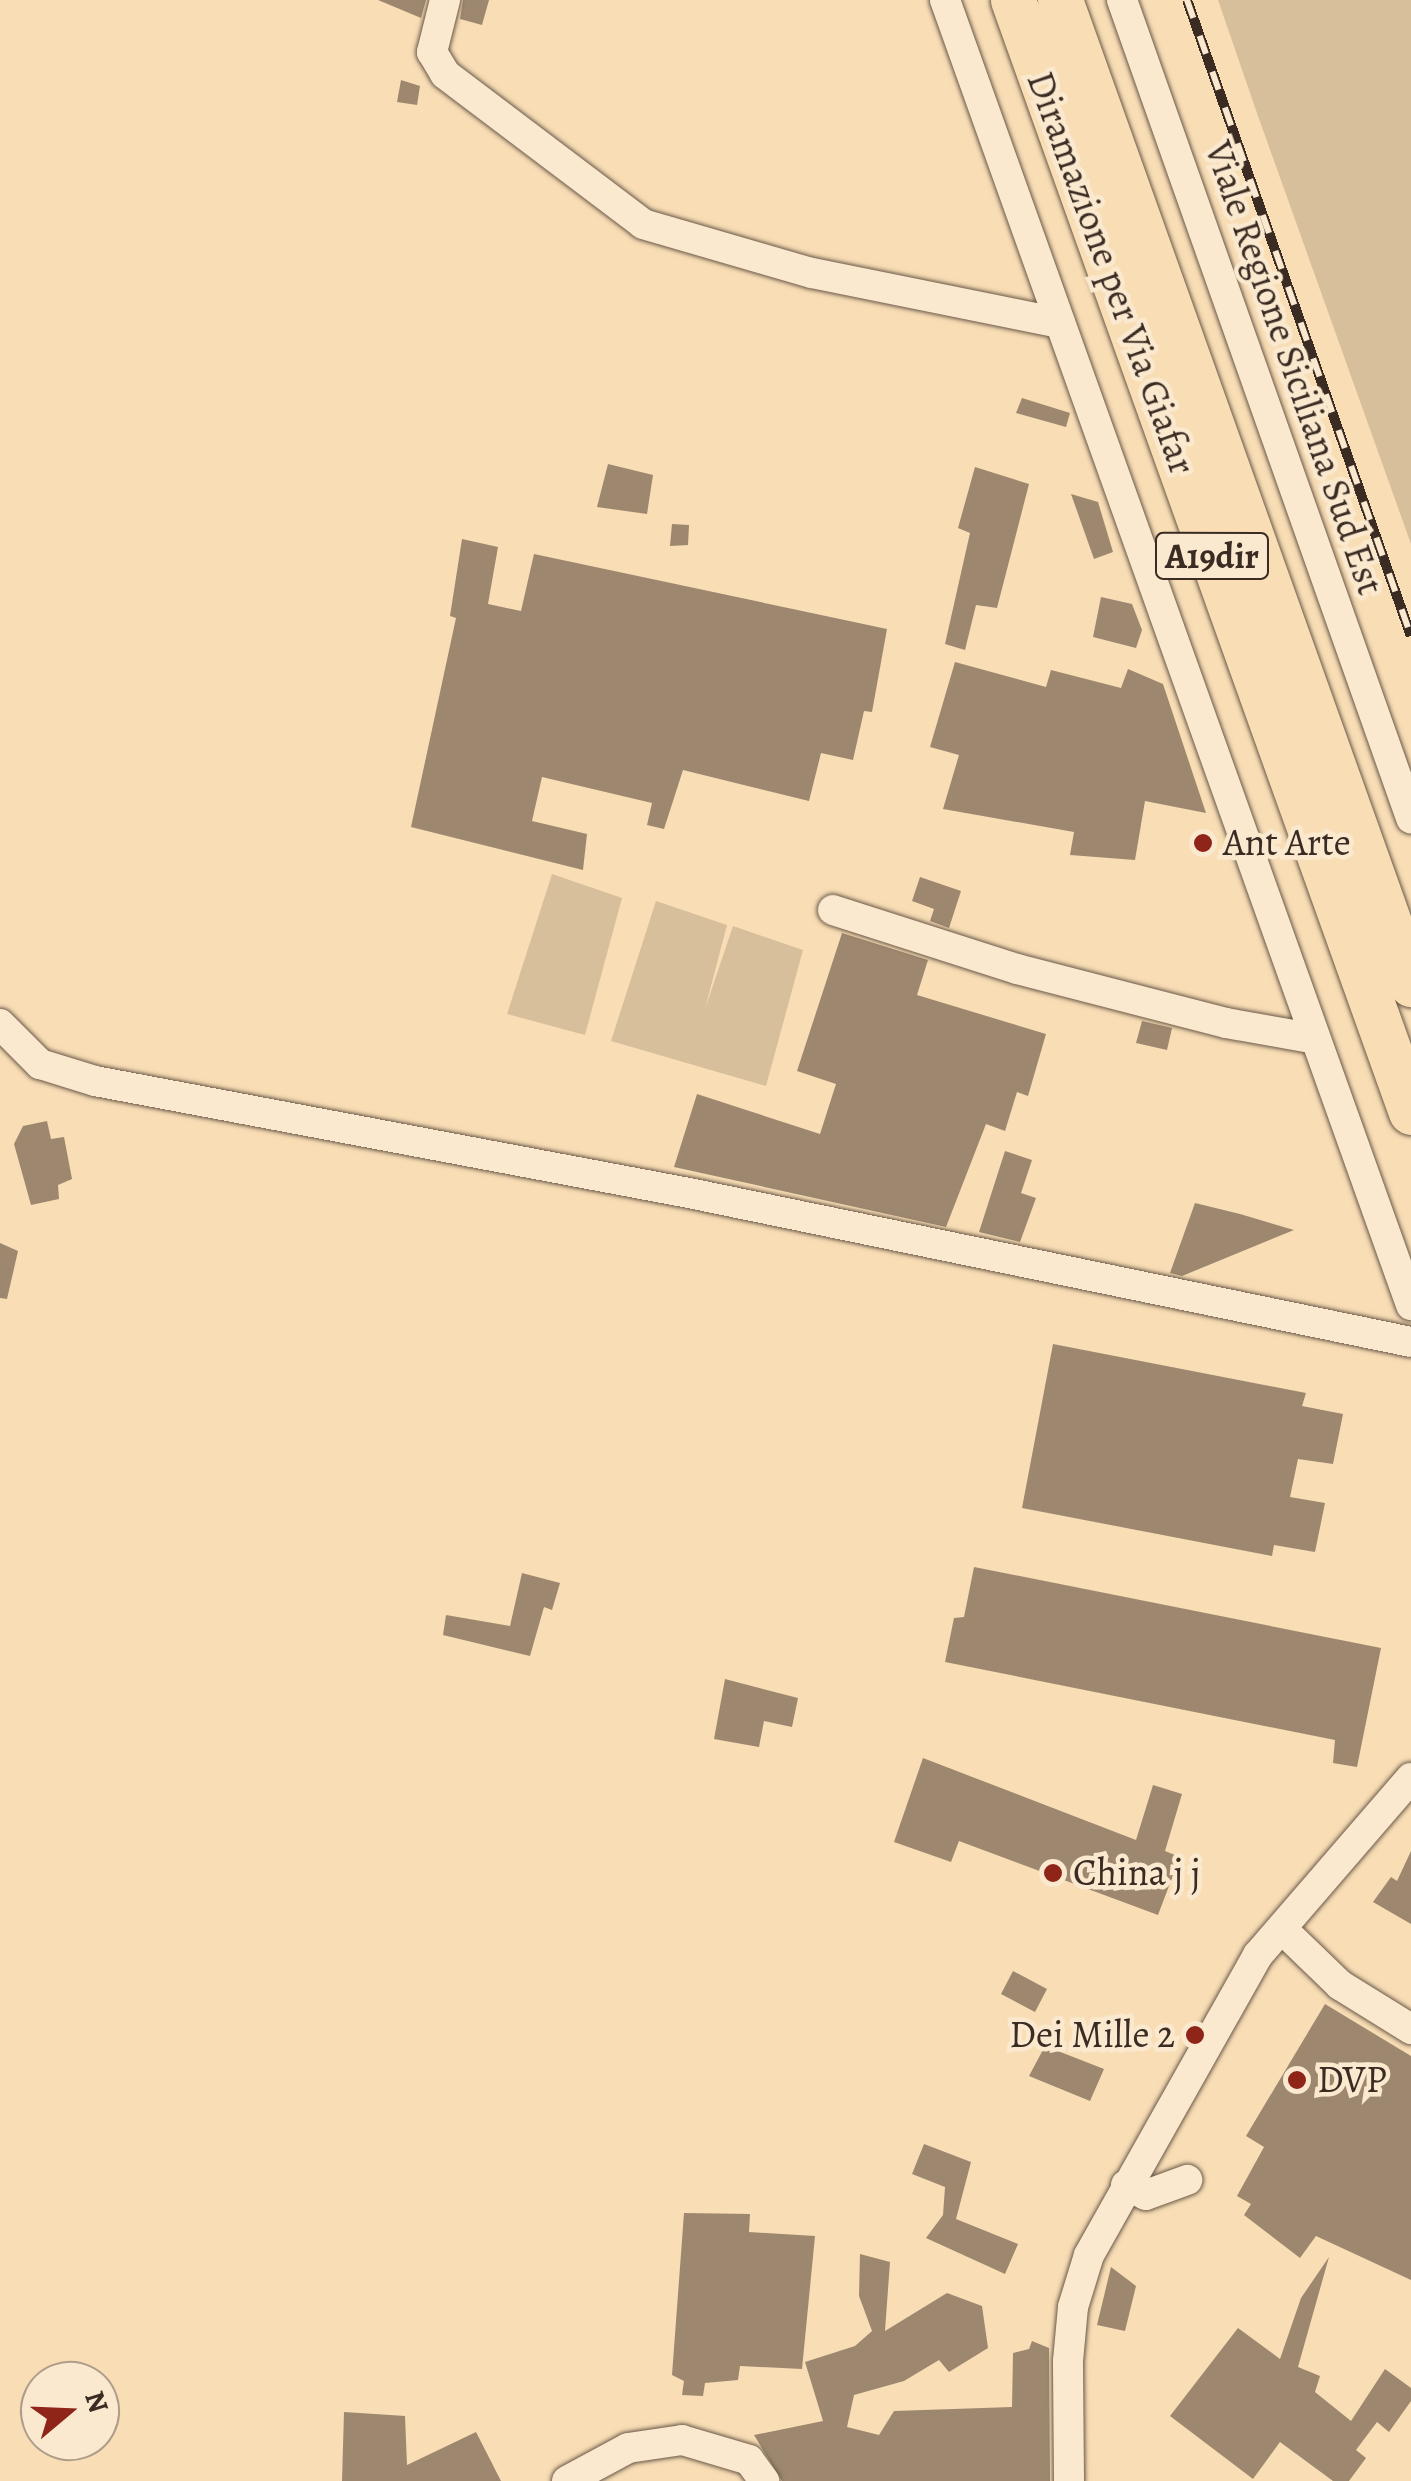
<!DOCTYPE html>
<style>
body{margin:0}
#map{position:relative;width:1411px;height:2481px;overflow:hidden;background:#f8ddb5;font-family:Alegreya,serif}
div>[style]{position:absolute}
.green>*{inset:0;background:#d8bf9c}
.building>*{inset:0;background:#9d886f}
.roads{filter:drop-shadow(0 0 2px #6a5848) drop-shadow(0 0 2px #6a5848)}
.minor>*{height:30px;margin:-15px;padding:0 15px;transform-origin:15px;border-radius:15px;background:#fae9cf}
.highway>*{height:45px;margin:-22.5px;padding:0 22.5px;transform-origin:22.5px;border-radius:22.5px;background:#f8ddb5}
.rail>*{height:10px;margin-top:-5px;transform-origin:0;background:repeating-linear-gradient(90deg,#fae9cf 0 19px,#3a2b23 0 38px);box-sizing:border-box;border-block:2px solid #3a2b23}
.dots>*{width:28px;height:28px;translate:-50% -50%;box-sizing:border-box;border:5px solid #fae9cf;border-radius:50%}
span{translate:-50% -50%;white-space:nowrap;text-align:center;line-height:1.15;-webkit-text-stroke:9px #fae9cf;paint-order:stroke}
.shield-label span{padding:2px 8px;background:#fae9cf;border:2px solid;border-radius:8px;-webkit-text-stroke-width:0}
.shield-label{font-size:35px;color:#3a2b23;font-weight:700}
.street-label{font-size:38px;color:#3a2b23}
.poi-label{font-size:38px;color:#3a2b23}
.left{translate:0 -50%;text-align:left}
.right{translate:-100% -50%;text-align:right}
.north{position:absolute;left:20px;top:2361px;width:100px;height:100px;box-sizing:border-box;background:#fae9cf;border:2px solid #ad9d8a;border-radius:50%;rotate:71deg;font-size:28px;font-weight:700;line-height:40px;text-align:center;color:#3a2b23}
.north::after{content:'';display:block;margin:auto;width:35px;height:45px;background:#8f2418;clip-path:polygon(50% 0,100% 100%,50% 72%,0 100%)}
</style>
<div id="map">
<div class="green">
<div style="clip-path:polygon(1218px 0,1411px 0,1411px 544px,1258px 116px)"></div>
<div style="clip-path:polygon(552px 874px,622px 898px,585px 1035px,507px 1014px)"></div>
<div style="clip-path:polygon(656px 901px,727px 925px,705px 1009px,733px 926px,803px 950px,766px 1086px,611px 1041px)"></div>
</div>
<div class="building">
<div style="clip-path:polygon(378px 0,426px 0,421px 18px)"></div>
<div style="clip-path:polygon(463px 0,489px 0,482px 25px,460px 19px)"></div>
<div style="clip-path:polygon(401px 80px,420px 86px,417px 105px,397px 102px)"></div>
<div style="clip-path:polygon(1022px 398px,1070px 413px,1066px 427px,1016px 413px)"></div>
<div style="clip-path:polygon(608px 464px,653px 475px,647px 514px,597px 507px)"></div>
<div style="clip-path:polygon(975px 467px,1029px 484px,997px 608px,976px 605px,965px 650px,945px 644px,970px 533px,958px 528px)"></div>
<div style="clip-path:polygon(1071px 494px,1098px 502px,1113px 552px,1094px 559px)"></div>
<div style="clip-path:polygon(672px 524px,689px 525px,688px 545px,670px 546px)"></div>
<div style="clip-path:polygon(462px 539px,498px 547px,488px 604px,521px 611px,534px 554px,887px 629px,872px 712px,864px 711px,853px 760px,821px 753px,809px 801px,683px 770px,664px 829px,647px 825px,652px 803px,542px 777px,532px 821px,587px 834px,583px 870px,411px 827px,456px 618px,450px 616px)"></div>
<div style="clip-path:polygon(1101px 597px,1132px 604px,1142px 630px,1136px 648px,1093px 637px)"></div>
<div style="clip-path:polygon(955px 662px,1046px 687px,1051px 670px,1121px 688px,1128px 669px,1163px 684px,1206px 813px,1145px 801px,1135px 860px,1070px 855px,1074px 832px,943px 809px,959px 755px,930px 747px)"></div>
<div style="clip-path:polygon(920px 877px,961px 891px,949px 928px,930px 921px,934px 909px,912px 901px)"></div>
<div style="clip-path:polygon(842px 933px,928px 960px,917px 995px,1046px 1034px,1028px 1096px,1017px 1092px,1005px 1131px,986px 1124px,946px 1227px,674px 1167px,697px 1094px,820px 1134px,836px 1084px,797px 1071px)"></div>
<div style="clip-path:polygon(1142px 1021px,1172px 1028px,1167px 1050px,1136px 1043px)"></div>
<div style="clip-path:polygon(47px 1121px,51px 1139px,64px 1137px,72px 1179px,58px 1185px,59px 1199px,31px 1205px,14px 1144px,23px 1126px)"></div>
<div style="clip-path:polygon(1005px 1151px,1032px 1160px,1021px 1193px,1036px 1198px,1020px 1242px,979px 1232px)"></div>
<div style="clip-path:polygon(1195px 1203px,1240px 1214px,1294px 1230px,1182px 1276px,1170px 1273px)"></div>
<div style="clip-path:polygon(0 1243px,18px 1251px,7px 1299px,0 1298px)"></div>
<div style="clip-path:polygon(1053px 1344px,1306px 1393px,1302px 1406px,1343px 1414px,1333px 1464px,1298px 1459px,1290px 1497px,1325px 1503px,1315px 1552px,1274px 1545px,1272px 1556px,1022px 1508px)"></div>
<div style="clip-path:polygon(974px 1567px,1381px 1648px,1357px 1767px,1333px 1763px,1335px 1740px,945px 1662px,954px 1618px,964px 1617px)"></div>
<div style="clip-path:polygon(522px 1573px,560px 1583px,552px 1610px,544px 1607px,530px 1656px,443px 1635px,446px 1615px,510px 1626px)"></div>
<div style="clip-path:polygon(725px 1679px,798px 1698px,792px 1727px,764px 1721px,759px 1747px,714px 1739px)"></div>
<div style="clip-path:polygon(923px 1758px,1136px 1840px,1153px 1785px,1182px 1794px,1165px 1851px,1180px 1857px,1158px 1915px,959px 1841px,951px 1862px,894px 1842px)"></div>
<div style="clip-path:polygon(1411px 1851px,1411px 1924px,1373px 1902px,1391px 1877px,1397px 1881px)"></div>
<div style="clip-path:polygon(1013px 1971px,1047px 1989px,1035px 2012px,1001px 1994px)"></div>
<div style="clip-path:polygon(1325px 2004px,1411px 2056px,1411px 2280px,1316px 2236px,1300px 2258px,1244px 2215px,1251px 2204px,1237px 2196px,1264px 2147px,1246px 2136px)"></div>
<div style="clip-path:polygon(1045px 2046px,1104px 2069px,1090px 2101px,1029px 2076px)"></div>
<div style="clip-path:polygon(924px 2144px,971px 2162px,956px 2219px,1018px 2244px,1005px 2274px,926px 2238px,943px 2215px,945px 2187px,912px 2174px)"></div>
<div style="clip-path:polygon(684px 2213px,750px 2214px,749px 2232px,815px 2236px,802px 2369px,740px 2366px,738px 2380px,705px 2383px,703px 2396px,682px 2395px,684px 2381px,672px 2375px)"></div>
<div style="clip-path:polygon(860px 2254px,890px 2262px,885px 2331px,947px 2293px,982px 2306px,988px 2348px,949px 2372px,939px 2360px,904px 2381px,854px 2395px,847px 2427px,879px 2435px,894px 2411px,1012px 2407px,1013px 2353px,1029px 2349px,1032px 2341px,1049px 2348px,1050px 2481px,782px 2481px,754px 2435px,823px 2421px,805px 2362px,855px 2346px,872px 2331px,859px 2296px)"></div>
<div style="clip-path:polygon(1329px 2257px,1298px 2367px,1320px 2376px,1315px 2392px,1351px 2421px,1385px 2369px,1411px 2388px,1411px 2401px,1389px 2432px,1377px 2422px,1356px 2450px,1366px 2458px,1349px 2481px,1333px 2481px,1280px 2442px,1253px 2479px,1170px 2416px,1238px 2328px,1280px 2359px,1301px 2298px)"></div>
<div style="clip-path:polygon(1111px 2267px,1136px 2286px,1125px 2331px,1097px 2325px)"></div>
<div style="clip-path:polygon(344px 2412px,405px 2416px,407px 2465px,476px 2432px,501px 2481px,342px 2481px)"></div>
</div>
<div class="roads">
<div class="minor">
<div style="left:445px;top:0;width:54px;rotate:104deg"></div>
<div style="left:432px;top:52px;width:26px;rotate:59deg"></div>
<div style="left:445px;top:74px;width:248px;rotate:37.1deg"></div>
<div style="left:643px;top:224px;width:176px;rotate:16.2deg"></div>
<div style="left:812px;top:273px;width:253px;rotate:11.4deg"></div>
<div style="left:945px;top:0;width:1386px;rotate:70.35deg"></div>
<div style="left:1122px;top:0;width:868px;rotate:70.54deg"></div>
<div style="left:833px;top:910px;width:193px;rotate:17.8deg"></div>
<div style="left:1017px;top:969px;width:216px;rotate:14.5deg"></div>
<div style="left:1226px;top:1023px;width:86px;rotate:10deg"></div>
<div style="left:0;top:1024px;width:57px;rotate:45deg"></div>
<div style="left:40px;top:1064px;width:58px;rotate:17.2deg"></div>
<div style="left:95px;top:1081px;width:604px;rotate:10.68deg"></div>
<div style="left:689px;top:1193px;width:737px;rotate:11.66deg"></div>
<div style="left:1282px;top:1929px;width:81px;rotate:44deg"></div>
<div style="left:1340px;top:1985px;width:84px;rotate:31.8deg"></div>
<div style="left:1126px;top:2185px;width:22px;rotate:27deg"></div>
<div style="left:1146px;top:2195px;width:44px;rotate:-20.1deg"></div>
<div style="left:567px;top:2481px;width:69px;rotate:-28.4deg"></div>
<div style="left:628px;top:2448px;width:55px;rotate:-8.4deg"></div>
<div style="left:682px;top:2440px;width:70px;rotate:16.6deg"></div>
<div style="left:749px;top:2460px;width:26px;rotate:54deg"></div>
<div style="left:1069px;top:2481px;width:120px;rotate:-90.5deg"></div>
<div style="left:1068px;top:2361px;width:54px;rotate:-84.7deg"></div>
<div style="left:1073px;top:2307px;width:54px;rotate:-72.9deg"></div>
<div style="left:1089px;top:2255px;width:344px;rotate:-60.6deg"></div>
<div style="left:1258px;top:1955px;width:234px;rotate:-49.2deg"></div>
</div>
<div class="highway">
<div style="left:1013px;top:0;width:1181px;rotate:70.31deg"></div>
<div style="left:1060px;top:0;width:1045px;rotate:70.37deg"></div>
</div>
</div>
<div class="rail">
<div style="left:1187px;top:0;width:674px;rotate:70.6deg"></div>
</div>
<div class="dots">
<div style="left:1203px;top:843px;background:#8f2418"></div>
<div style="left:1053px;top:1873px;background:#8f2418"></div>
<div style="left:1195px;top:2035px;background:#8f2418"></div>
<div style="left:1297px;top:2080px;background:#8f2418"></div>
</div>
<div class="shield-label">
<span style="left:1212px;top:556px">A19dir</span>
</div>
<div class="street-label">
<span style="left:1111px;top:273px;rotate:70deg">Diramazione per Via Giafar</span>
<span style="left:1294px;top:368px;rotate:71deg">Viale Regione Siciliana Sud Est</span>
</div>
<div class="poi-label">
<span class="left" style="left:1223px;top:843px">Ant Arte</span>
<span class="left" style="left:1073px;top:1873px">China j j</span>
<span class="right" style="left:1175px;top:2035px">Dei Mille 2</span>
<span class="left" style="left:1317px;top:2080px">DVP</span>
</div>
<div class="north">N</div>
</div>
